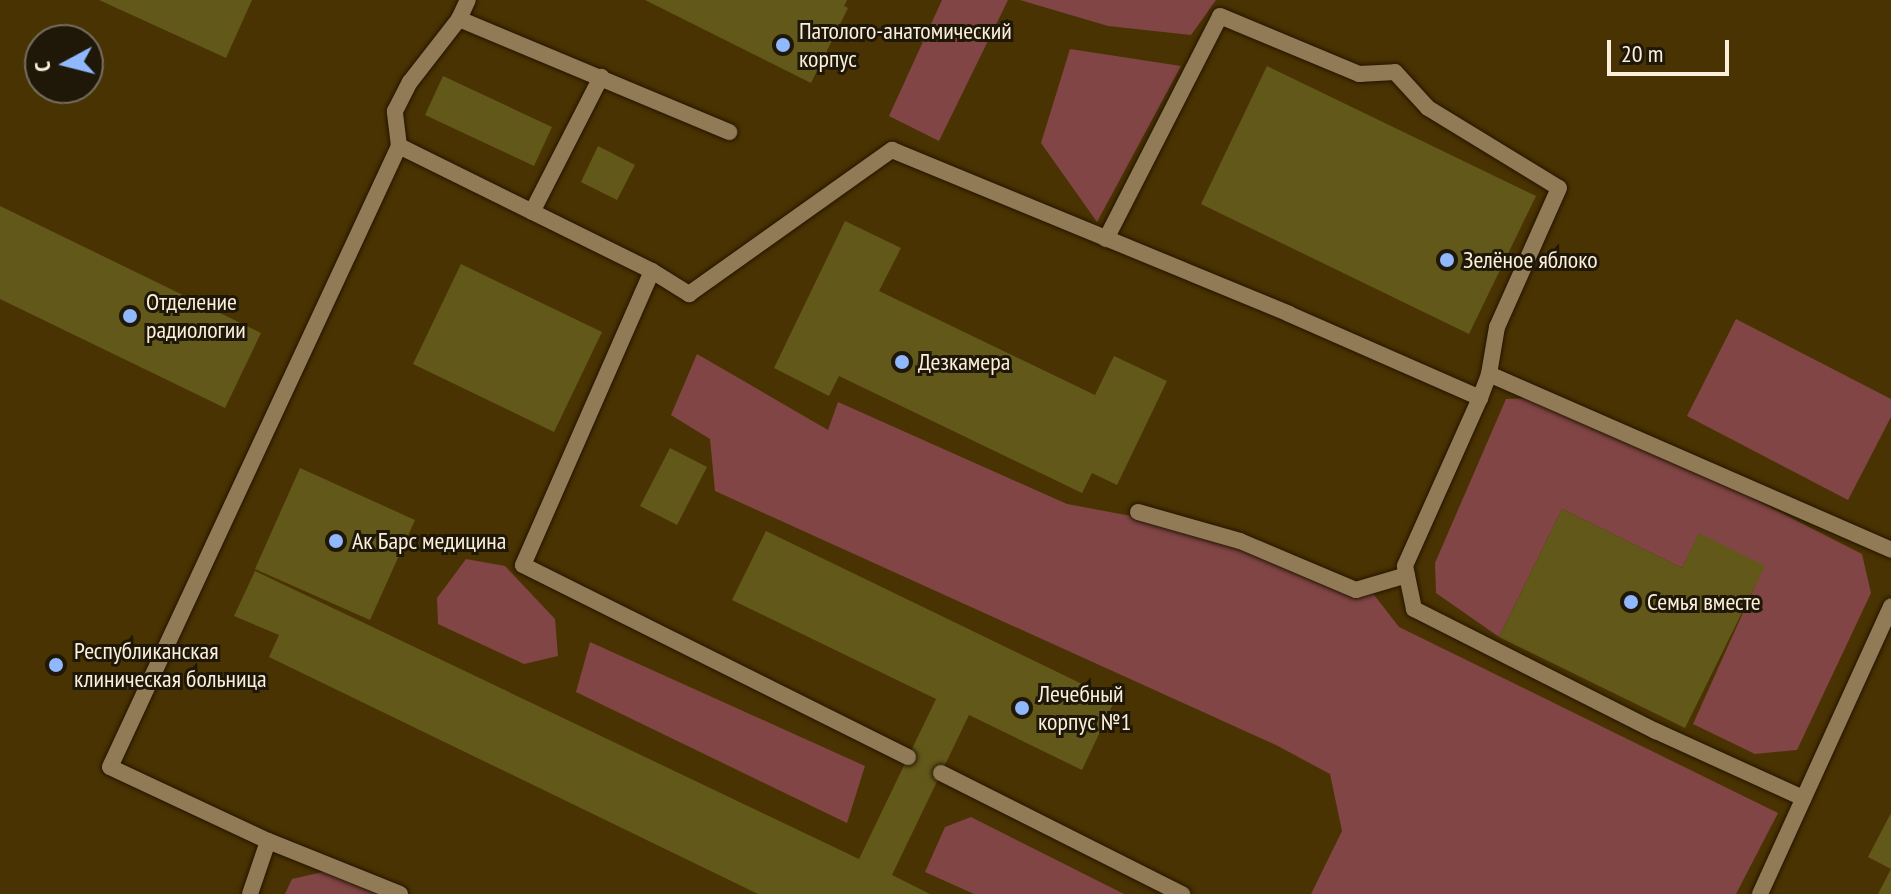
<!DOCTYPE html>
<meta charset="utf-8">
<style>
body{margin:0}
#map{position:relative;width:1891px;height:894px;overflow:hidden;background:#402d06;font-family:"PT Sans Narrow",sans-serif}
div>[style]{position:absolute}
.built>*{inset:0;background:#4a3302}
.green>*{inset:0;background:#814545}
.building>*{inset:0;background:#625819}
.roads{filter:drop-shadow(0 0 2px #231500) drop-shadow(0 0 2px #231500)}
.service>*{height:16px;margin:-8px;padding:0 8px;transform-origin:8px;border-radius:8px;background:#917b56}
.dots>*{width:22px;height:22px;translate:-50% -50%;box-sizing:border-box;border:4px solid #1f1708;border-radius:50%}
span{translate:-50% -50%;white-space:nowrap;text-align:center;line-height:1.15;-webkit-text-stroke:6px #1f1708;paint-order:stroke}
.poi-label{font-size:24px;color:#fcf0dc}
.left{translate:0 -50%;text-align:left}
.north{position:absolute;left:24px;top:24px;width:80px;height:80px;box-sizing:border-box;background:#1f1708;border:2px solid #776e5d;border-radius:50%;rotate:263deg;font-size:22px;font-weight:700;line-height:32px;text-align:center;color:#fcf0dc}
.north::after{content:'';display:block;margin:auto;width:28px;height:36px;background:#8fb8fd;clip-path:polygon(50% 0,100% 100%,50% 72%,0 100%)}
.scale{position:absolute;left:1607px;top:40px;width:122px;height:36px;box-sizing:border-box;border:4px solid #fcf0dc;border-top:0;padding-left:10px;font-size:24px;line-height:28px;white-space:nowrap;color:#fcf0dc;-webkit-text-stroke:6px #1f1708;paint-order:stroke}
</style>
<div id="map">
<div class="built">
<div style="clip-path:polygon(evenodd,0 0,1891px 0,1891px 894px,0 894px,0 0,40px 40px,88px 40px,88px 88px,40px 88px,40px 40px)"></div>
</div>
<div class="green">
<div style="clip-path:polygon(942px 0,1008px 0,939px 141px,889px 116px)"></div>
<div style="clip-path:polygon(1020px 0,1216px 0,1191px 35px,1108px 26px)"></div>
<div style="clip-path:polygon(1070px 49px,1181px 66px,1097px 222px,1041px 143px)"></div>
<div style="clip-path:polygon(1736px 319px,1891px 399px,1891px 417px,1848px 500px,1687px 416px)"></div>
<div style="clip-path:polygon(697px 354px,828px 430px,838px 402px,1067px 504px,1260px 540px,1371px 591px,1399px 627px,1778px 813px,1736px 894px,1311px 894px,1342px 831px,1330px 774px,1276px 745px,715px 491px,710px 439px,671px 415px)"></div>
<div style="clip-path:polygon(1553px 397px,1862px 554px,1871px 593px,1797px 750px,1755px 754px,1693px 724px,1764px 566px,1699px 534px,1682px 568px,1562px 509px,1499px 637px,1436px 593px,1435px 563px,1506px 399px)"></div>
<div style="clip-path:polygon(466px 559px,505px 566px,555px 619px,558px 656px,524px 664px,438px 624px,437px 598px)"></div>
<div style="clip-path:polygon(590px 642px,865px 766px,847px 823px,576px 692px)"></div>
<div style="clip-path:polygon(971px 817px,1124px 894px,974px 894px,925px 872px,945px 827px)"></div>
<div style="clip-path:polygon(336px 869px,383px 894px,285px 894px,292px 879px)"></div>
</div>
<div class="building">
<div style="clip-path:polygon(99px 0,252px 0,226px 58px)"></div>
<div style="clip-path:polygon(645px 0,847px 0,844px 6px,848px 8px,811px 83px)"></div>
<div style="clip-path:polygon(1267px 66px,1536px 196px,1469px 334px,1201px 204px)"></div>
<div style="clip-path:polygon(443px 76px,552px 127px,534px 166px,425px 115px)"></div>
<div style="clip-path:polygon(598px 146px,635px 165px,617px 200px,581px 182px)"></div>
<div style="clip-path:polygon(0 206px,261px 333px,225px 408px,0 299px)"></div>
<div style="clip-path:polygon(845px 221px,901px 248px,879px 291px,1095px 395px,1114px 356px,1167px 381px,1117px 485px,1092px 473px,1082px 493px,839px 376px,829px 396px,774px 368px)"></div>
<div style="clip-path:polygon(461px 264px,602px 332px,554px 432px,413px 364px)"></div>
<div style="clip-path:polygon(670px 448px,707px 467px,677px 525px,640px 506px)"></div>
<div style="clip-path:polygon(300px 468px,415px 520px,370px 620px,255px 569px)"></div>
<div style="clip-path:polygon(1562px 509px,1682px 568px,1699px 533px,1765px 566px,1685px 728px,1499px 637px)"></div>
<div style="clip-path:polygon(766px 531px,1115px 700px,1082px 770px,969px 715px,892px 875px,930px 894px,758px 894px,269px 657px,279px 635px,234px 616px,255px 571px,859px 859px,936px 699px,732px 600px)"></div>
<div style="clip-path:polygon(1891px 813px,1891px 894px,1878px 894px,1891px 869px,1868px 857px)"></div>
</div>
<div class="roads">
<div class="service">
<div style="left:459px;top:19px;width:293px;rotate:22.7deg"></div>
<div style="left:399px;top:146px;width:282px;rotate:26.3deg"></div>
<div style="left:532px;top:212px;width:152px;rotate:-62.9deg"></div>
<div style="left:1106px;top:239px;width:250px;rotate:-62.9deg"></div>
<div style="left:1220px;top:16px;width:151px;rotate:22.6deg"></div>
<div style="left:1359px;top:74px;width:36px;rotate:-3deg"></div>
<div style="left:1395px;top:72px;width:49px;rotate:47.5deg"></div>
<div style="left:1428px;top:108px;width:153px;rotate:31.4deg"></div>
<div style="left:1559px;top:188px;width:152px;rotate:114deg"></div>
<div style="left:1497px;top:327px;width:48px;rotate:99.7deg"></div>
<div style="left:1480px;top:398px;width:184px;rotate:114.1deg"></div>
<div style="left:1405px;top:566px;width:44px;rotate:78.2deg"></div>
<div style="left:1414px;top:609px;width:271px;rotate:26.8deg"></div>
<div style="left:1656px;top:731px;width:162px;rotate:24.5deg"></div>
<div style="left:1138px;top:512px;width:106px;rotate:15.9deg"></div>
<div style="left:1240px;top:541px;width:126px;rotate:22.9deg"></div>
<div style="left:1356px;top:590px;width:53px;rotate:-16.4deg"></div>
<div style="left:908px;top:757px;width:430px;rotate:-153.5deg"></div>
<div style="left:523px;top:565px;width:321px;rotate:-66.3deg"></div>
<div style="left:652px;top:271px;width:44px;rotate:31.9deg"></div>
<div style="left:689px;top:294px;width:249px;rotate:-35.4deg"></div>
<div style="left:892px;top:150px;width:430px;rotate:22.4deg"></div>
<div style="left:1289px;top:314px;width:209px;rotate:23.7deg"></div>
<div style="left:1480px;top:398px;width:26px;rotate:-69deg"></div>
<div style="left:1489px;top:374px;width:439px;rotate:23.6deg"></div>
<div style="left:941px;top:773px;width:270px;rotate:26.7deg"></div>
<div style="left:250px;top:894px;width:56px;rotate:-71.2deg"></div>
<div style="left:400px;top:894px;width:142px;rotate:-158.1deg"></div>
<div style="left:268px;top:841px;width:174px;rotate:-154.9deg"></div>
<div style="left:110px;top:767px;width:685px;rotate:-65.04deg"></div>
<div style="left:399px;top:146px;width:35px;rotate:-97deg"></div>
<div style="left:395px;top:111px;width:33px;rotate:-63deg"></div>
<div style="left:410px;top:82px;width:80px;rotate:-52.1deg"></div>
<div style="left:459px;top:19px;width:21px;rotate:-65deg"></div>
<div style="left:1760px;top:894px;width:316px;rotate:-65.5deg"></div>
</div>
</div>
<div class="dots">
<div style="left:783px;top:45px;background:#8fb8fd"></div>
<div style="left:1447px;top:260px;background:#8fb8fd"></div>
<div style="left:130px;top:316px;background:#8fb8fd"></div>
<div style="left:902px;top:362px;background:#8fb8fd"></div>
<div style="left:336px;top:541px;background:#8fb8fd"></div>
<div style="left:1631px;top:602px;background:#8fb8fd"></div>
<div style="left:56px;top:665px;background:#8fb8fd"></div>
<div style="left:1022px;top:708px;background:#8fb8fd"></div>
</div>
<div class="poi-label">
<span class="left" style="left:799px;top:45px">Патолого-анатомический<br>корпус</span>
<span class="left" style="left:1463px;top:260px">Зелёное яблоко</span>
<span class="left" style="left:146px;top:316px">Отделение<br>радиологии</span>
<span class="left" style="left:918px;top:362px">Дезкамера</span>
<span class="left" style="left:352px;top:541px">Ак Барс медицина</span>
<span class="left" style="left:1647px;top:602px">Семья вместе</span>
<span class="left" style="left:74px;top:665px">Республиканская<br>клиническая больница</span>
<span class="left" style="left:1038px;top:708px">Лечебный<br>корпус №1</span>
</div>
<div class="north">С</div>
<div class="scale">20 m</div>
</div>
